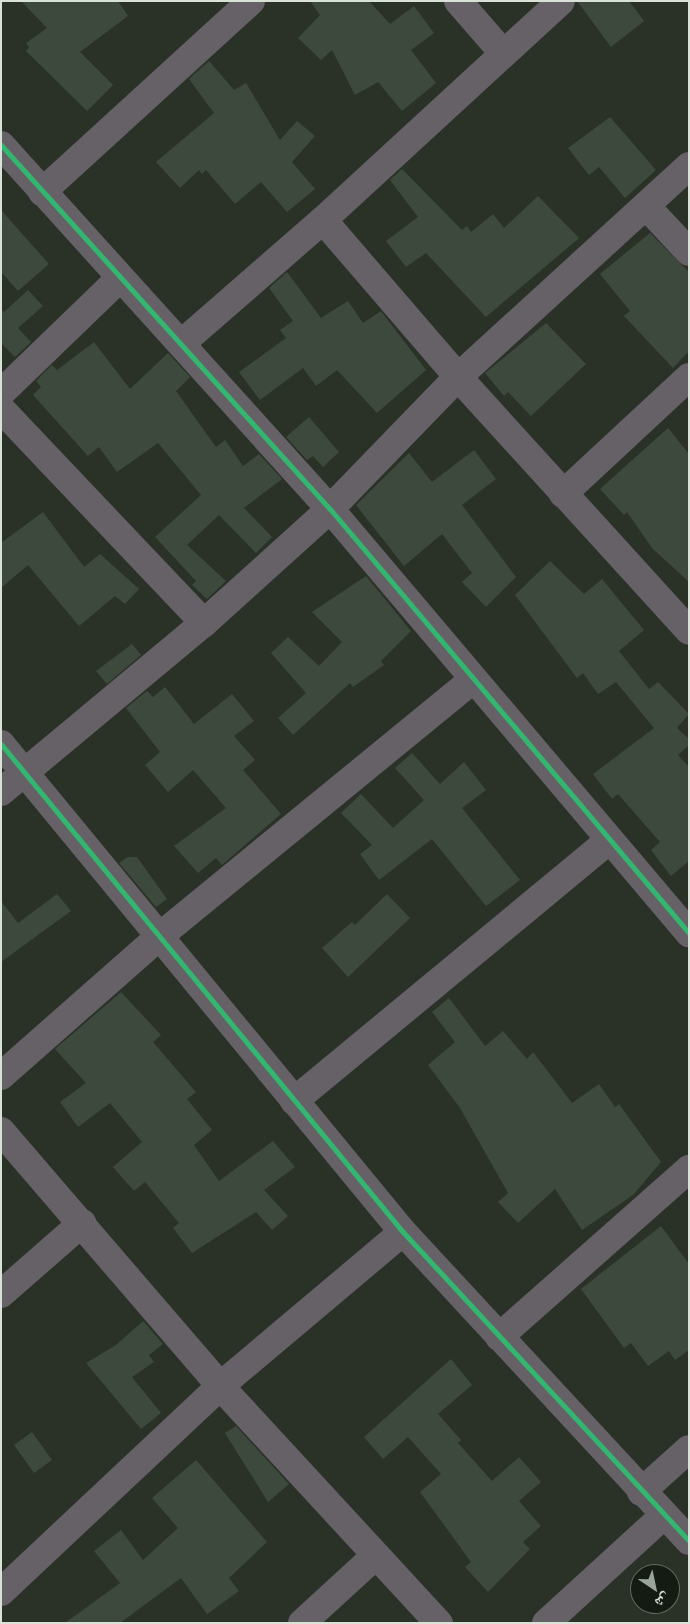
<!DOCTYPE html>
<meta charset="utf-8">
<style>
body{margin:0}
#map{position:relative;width:690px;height:1624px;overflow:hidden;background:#2a3228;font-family:Inter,"Noto Naskh Arabic",sans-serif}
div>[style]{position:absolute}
.building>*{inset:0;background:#3d493c}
.minor>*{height:28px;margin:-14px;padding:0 14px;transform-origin:14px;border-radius:14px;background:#656167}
.cycleway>*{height:5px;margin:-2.5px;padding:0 2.5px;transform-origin:2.5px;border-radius:2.5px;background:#33b770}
span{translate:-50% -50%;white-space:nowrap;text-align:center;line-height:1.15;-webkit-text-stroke:5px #141b13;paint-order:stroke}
.frame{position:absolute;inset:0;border:2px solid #d8e2d7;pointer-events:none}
.north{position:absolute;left:630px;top:1564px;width:50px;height:50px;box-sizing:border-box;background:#141b13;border:1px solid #626b61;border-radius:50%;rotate:146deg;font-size:14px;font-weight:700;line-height:20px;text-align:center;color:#d8e2d7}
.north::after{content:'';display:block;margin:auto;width:18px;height:22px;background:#9ba49a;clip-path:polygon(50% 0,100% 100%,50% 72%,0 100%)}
</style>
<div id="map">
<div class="building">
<div style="clip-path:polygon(21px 1px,118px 1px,128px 16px,80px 52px,113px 85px,87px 111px,26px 51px,29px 47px,26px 43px,47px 28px)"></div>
<div style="clip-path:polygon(310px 1px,369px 1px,390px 24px,414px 6px,434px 33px,411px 50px,436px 83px,402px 111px,378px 82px,355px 95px,332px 50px,321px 60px,298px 38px,320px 15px)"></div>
<div style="clip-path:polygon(577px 1px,629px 1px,644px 21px,611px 47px)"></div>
<div style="clip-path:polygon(209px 61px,234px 90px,246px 83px,280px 140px,297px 121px,315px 136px,292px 162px,315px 189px,287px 212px,261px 182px,235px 204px,206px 170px,202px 174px,199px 170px,180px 188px,156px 162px,214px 113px,189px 79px)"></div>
<div style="clip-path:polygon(610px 117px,656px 170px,625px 198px,599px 167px,589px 175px,568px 148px)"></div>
<div style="clip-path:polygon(402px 169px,462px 230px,467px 226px,471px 232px,493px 214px,504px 228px,538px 196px,579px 238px,486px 317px,426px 253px,406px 267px,386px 241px,418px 217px,390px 180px)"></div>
<div style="clip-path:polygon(1px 210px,49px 264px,18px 291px,1px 272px)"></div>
<div style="clip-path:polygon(650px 233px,689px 272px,689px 351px,673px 368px,624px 316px,630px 311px,600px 274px)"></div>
<div style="clip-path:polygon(287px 272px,321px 318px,348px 301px,363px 323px,381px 311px,426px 370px,377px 413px,337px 370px,316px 386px,303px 368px,260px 400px,239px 372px,286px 338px,280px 330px,293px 321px,269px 288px)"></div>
<div style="clip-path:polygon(28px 290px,43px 306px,18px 328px,31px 342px,15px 357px,1px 343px,1px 309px,4px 312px)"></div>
<div style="clip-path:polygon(546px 323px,586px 364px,531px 416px,508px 392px,504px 396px,485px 373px)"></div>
<div style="clip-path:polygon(94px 342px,130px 389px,168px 353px,190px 377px,176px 391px,216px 447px,225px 440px,243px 466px,259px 454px,282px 479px,244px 508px,272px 537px,256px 553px,219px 515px,187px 545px,226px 581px,207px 599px,192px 585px,196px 581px,155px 537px,201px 495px,158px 443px,117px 472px,99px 447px,88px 456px,33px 395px,41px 387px,36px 381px,52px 365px,57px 370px)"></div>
<div style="clip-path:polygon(309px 417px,339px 452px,323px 467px,313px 456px,307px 460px,286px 437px)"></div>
<div style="clip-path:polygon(668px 428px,689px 454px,689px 582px,652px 548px,627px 512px,624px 515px,600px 489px)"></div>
<div style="clip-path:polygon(474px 450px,496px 479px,462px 505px,516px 577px,486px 607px,462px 582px,472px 573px,442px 534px,404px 566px,356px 505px,409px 453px,432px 482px)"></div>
<div style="clip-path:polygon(43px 512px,84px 567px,100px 554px,139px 589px,125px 604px,115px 596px,79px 626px,28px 565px,1px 588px,1px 543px)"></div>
<div style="clip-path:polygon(550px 561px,584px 594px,602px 579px,644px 630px,619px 651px,649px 689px,658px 682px,689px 714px,677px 728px,689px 739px,689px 745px,678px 755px,689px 767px,689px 861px,671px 876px,651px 850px,660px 842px,618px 794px,612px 799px,593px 774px,654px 728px,616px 682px,598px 694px,583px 673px,577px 678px,515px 595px)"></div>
<div style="clip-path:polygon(366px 576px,411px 631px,381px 661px,384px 665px,353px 687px,350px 683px,293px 735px,278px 718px,306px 693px,271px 653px,288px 637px,319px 666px,342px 642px,312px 612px)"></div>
<div style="clip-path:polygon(132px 644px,141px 655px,107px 684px,96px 671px)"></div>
<div style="clip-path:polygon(165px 687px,194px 724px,232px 694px,254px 721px,234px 736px,255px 760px,243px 770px,281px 814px,222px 865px,216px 858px,198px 873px,174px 846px,226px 808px,193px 770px,168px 792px,145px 765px,160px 752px,126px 708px,147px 691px,153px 697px)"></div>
<div style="clip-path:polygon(412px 753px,440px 784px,464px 762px,486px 790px,462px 808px,520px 880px,486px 906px,432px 839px,379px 880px,360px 854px,372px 845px,341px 813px,361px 794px,393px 828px,424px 800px,395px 768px)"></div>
<div style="clip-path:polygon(128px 857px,137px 857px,167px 899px,156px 907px,119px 863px)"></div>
<div style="clip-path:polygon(57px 894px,71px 911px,1px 962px,1px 901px,18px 923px)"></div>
<div style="clip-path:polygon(387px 894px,410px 918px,348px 977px,322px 948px,352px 922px,355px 925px)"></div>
<div style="clip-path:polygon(121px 992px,161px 1035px,153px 1042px,196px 1092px,187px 1099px,212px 1130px,194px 1145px,219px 1181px,273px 1141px,295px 1167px,264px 1190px,288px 1216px,272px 1230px,256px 1212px,192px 1253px,173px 1228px,179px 1223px,145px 1182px,134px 1191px,113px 1167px,142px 1142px,110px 1103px,78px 1127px,60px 1102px,86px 1083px,55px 1049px)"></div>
<div style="clip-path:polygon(449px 998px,485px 1046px,503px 1031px,527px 1059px,533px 1052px,572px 1103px,599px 1084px,615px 1107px,619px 1104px,661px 1162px,633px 1195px,582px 1230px,555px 1189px,518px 1223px,498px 1202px,508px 1193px,460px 1108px,428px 1065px,455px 1042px,432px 1012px)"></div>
<div style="clip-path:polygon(661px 1226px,689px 1264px,689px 1350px,675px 1360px,669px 1351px,648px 1366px,631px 1343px,624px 1348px,581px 1289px)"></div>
<div style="clip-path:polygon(143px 1321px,163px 1344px,149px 1355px,154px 1362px,132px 1377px,161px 1413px,141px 1429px,86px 1363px,116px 1345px)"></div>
<div style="clip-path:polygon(451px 1359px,472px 1385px,438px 1414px,461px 1440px,458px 1443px,492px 1481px,519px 1457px,541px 1482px,519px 1501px,541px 1526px,523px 1542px,530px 1549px,488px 1592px,465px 1567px,471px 1562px,420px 1492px,441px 1474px,408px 1437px,383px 1459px,364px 1437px)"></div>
<div style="clip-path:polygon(236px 1426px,289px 1484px,268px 1502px,225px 1433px)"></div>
<div style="clip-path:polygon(32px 1432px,52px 1460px,34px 1473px,14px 1445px)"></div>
<div style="clip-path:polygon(196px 1460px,267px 1542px,229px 1578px,239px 1591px,207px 1614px,181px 1578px,120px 1623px,65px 1623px,120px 1583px,94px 1551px,121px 1530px,143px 1560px,178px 1528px,152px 1498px)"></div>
</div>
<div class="minor">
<div style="left:458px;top:1px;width:69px;rotate:49.1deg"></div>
<div style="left:1px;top:145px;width:491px;rotate:47.9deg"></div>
<div style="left:330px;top:509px;width:556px;rotate:49.75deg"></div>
<div style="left:42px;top:192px;width:283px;rotate:-42.4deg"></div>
<div style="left:646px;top:206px;width:63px;rotate:46.9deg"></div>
<div style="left:323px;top:220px;width:207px;rotate:49.3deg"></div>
<div style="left:458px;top:377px;width:343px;rotate:47.7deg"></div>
<div style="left:183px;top:342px;width:186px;rotate:-41.1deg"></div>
<div style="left:323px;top:220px;width:323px;rotate:-42.6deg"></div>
<div style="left:1px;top:393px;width:165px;rotate:-44deg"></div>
<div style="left:1px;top:409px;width:295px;rotate:46.5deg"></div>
<div style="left:563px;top:494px;width:172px;rotate:-42.9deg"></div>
<div style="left:1px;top:744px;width:632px;rotate:50.52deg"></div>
<div style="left:403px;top:1232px;width:421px;rotate:47.2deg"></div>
<div style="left:1px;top:792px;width:264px;rotate:-39.8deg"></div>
<div style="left:204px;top:623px;width:170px;rotate:-42.1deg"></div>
<div style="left:330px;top:509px;width:184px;rotate:-45.9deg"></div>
<div style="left:458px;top:377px;width:313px;rotate:-42.4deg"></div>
<div style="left:1px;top:1076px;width:213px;rotate:-41.4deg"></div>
<div style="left:161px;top:935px;width:402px;rotate:-39.3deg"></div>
<div style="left:294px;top:1101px;width:409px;rotate:-39.6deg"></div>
<div style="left:1px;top:1131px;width:336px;rotate:49.3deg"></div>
<div style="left:220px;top:1386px;width:323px;rotate:47.3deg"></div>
<div style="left:1px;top:1294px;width:108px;rotate:-41.2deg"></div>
<div style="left:499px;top:1337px;width:254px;rotate:-41.5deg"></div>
<div style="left:641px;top:1492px;width:64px;rotate:-41.9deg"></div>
<div style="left:1px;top:1592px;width:301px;rotate:-43.2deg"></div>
<div style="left:220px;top:1386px;width:239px;rotate:-40.1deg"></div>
<div style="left:302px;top:1623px;width:99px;rotate:-42.5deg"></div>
<div style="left:546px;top:1623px;width:159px;rotate:-42.4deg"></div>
</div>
<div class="cycleway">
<div style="left:1px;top:145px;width:491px;rotate:47.9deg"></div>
<div style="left:330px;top:509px;width:556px;rotate:49.75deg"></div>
<div style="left:1px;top:744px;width:632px;rotate:50.52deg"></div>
<div style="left:403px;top:1232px;width:421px;rotate:47.2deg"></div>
</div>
<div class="frame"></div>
<div class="north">ش</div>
</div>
